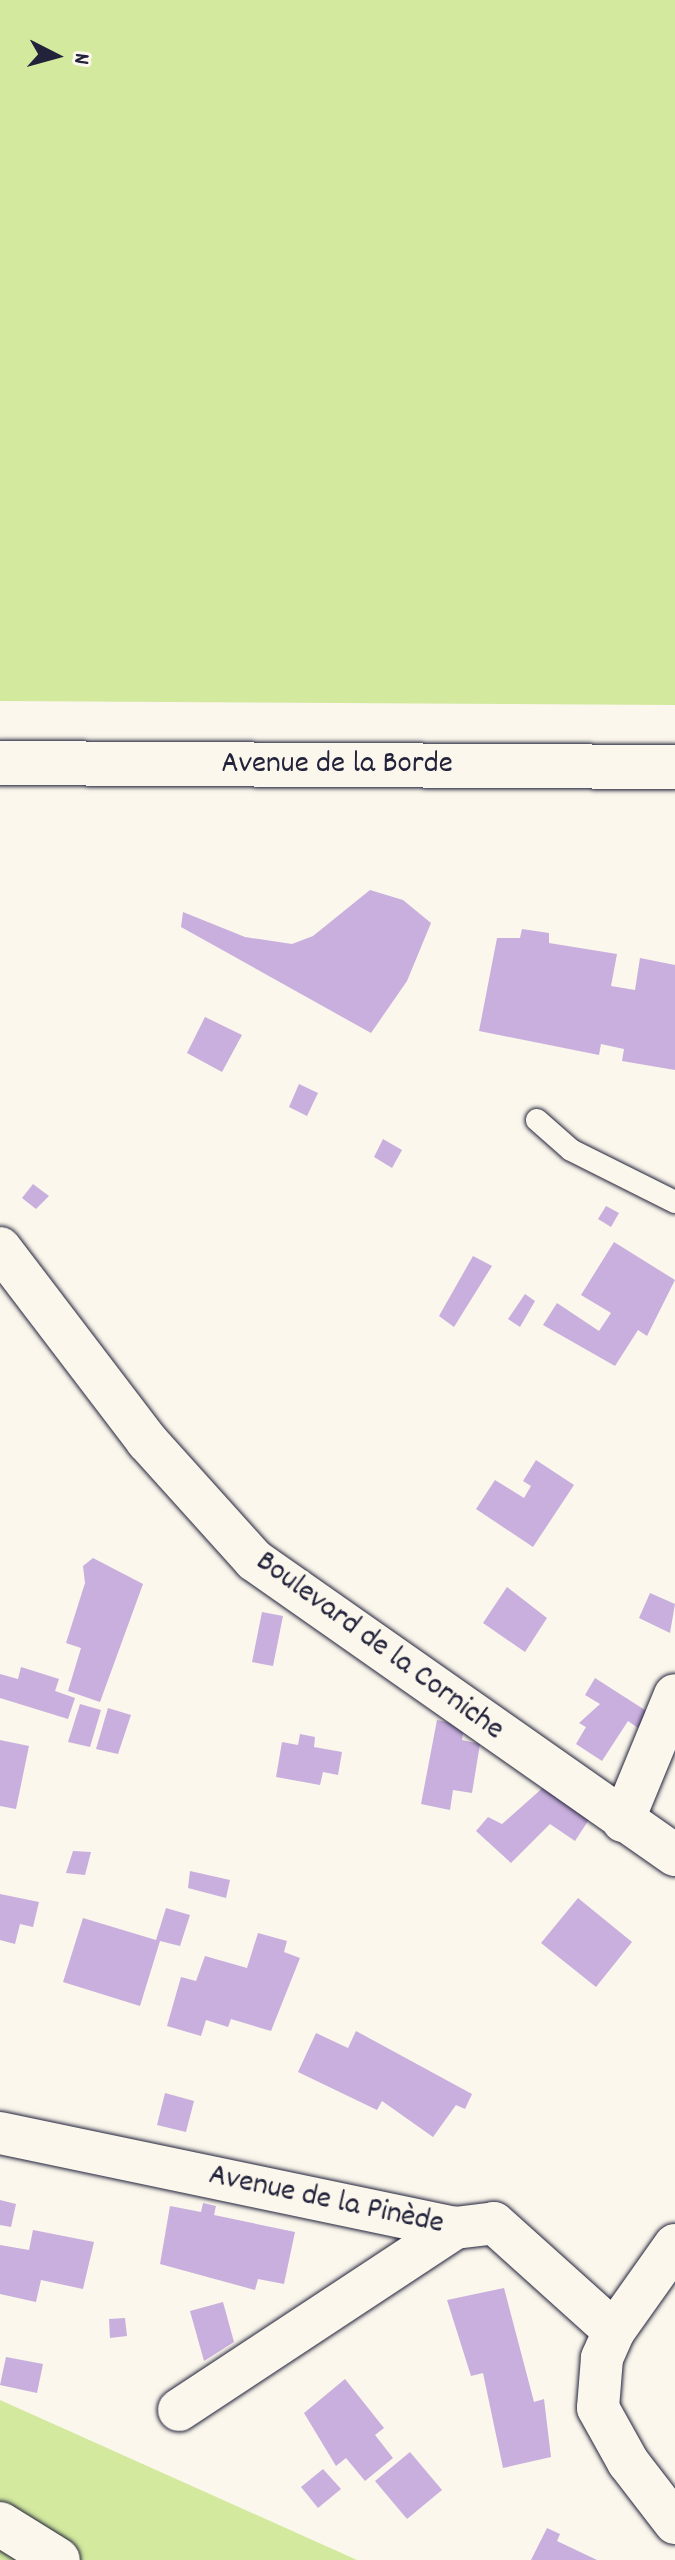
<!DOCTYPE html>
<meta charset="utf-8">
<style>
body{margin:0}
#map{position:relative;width:675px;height:2560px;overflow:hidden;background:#fbf7ec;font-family:Dekko,sans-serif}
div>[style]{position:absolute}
.green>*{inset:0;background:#d2e99e}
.building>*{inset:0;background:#c9afdd}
.roads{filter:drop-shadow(0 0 2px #22223b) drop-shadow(0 0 2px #22223b)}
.lane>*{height:22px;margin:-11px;padding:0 11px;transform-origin:11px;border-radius:11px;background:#fbf7ec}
.street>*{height:42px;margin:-21px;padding:0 21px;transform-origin:21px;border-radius:21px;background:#fbf7ec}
.secondary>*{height:44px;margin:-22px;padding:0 22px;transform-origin:22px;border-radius:22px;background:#fbf7ec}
span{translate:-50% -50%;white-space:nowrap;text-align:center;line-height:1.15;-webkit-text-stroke:7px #fbf7ec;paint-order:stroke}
.street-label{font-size:32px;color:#22223b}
.north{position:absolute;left:16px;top:16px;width:80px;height:80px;-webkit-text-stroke:6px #fbf7ec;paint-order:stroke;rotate:96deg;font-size:22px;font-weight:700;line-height:32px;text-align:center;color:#22223b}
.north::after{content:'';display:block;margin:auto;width:28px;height:36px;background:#22223b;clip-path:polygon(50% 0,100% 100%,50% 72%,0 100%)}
</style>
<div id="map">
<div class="green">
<div style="clip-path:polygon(0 0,675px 0,675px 705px,0 701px)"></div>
<div style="clip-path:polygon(0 2400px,357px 2560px,0 2560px)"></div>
</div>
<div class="building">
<div style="clip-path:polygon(370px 890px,403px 900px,431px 923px,407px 981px,371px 1033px,181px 927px,183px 912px,245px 937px,292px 944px,313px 936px)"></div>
<div style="clip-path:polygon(522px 929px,549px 933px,549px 943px,617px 954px,611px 986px,635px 990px,640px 958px,675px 965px,675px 1070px,622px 1061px,624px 1049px,601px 1044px,599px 1055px,479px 1031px,497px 938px,520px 938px)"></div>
<div style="clip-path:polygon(205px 1017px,242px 1035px,222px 1072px,187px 1053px)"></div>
<div style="clip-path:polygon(299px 1084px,318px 1093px,307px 1116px,289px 1107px)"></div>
<div style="clip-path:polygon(383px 1139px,402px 1150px,392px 1168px,374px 1157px)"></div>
<div style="clip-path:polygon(33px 1184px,49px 1196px,36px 1209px,22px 1198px)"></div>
<div style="clip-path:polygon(606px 1206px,619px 1213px,611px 1227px,598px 1219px)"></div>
<div style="clip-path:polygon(614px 1242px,675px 1280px,647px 1336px,638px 1330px,615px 1366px,543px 1325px,557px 1303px,599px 1331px,611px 1313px,581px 1295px)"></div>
<div style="clip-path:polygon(473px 1256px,492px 1266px,454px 1327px,439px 1316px)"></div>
<div style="clip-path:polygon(525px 1294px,535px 1301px,520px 1327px,508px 1319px)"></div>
<div style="clip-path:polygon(536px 1460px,574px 1485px,533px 1547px,476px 1509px,495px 1480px,524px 1498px,531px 1486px,523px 1481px)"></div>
<div style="clip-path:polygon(93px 1558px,143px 1584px,100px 1702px,68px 1691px,81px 1648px,66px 1643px,85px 1583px,83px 1566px)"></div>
<div style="clip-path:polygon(507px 1587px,547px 1618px,525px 1652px,483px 1623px)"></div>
<div style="clip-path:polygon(650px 1593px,675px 1604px,670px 1633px,639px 1618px)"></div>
<div style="clip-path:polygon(262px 1612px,283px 1616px,273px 1666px,252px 1662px)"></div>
<div style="clip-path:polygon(21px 1667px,59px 1679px,55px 1691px,75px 1698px,68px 1719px,0 1698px,0 1674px,18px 1679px)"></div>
<div style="clip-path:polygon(595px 1678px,648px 1712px,638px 1728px,628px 1721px,602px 1761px,576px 1744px,586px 1727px,579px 1723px,600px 1704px,585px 1695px)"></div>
<div style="clip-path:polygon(80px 1704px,101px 1710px,90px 1747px,68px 1742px)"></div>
<div style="clip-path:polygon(108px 1708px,131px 1715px,118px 1754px,96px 1749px)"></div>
<div style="clip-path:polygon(437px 1720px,464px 1726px,462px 1740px,480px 1744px,472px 1793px,453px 1790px,450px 1810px,421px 1804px)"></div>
<div style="clip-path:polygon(300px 1734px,315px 1737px,314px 1747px,342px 1752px,338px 1775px,323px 1772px,320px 1785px,276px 1777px,282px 1742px,298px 1745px)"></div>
<div style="clip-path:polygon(0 1740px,29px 1746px,16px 1809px,0 1806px)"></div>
<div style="clip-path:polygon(546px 1785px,590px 1818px,575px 1841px,550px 1824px,511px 1863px,476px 1831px,488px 1817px,502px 1824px)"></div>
<div style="clip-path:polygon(73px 1851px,91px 1852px,85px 1875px,66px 1873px)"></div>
<div style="clip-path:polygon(190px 1871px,230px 1880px,226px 1898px,188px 1888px)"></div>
<div style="clip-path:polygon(0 1894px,39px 1902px,33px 1927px,20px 1924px,15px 1944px,0 1940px)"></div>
<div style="clip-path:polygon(578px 1898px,632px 1942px,596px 1987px,541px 1943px)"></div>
<div style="clip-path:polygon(166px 1908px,190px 1915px,180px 1946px,160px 1941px,140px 2006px,63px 1982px,83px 1918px,156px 1940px)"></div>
<div style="clip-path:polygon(258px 1933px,287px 1941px,284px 1952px,300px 1958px,271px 2031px,231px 2019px,228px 2027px,206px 2020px,201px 2036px,167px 2026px,181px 1977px,196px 1981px,205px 1956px,247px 1968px)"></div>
<div style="clip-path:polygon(356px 2031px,472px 2094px,465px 2109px,456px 2105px,433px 2137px,382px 2101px,377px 2110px,298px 2072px,316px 2033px,348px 2048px)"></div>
<div style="clip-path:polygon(165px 2093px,194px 2101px,186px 2132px,157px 2125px)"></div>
<div style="clip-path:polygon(0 2200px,16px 2204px,11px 2227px,0 2225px)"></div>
<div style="clip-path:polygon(203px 2203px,216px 2206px,214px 2215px,295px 2232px,284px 2284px,258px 2279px,255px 2290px,160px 2264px,170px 2206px,201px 2212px)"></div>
<div style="clip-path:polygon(33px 2230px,94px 2242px,83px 2289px,41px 2280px,36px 2302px,0 2294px,0 2245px,29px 2250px)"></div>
<div style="clip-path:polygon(504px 2288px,534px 2402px,544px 2399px,551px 2457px,503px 2468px,483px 2373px,471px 2376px,447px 2300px)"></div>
<div style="clip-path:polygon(223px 2302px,234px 2342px,204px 2361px,190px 2311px)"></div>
<div style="clip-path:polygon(125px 2318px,127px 2336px,110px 2338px,109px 2319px)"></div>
<div style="clip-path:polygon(6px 2357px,43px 2364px,37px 2393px,0 2385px)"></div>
<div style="clip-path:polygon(345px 2379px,384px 2428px,375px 2435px,393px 2458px,365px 2481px,346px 2458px,336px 2466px,304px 2413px)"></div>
<div style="clip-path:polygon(410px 2452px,442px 2490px,407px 2519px,375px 2481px)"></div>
<div style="clip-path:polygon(323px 2469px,341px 2489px,318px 2508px,301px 2487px)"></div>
<div style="clip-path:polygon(547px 2528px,560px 2534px,557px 2541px,597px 2560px,531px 2560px)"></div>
</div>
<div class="roads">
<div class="lane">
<div style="left:537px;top:1120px;width:45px;rotate:41.4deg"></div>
<div style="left:571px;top:1150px;width:116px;rotate:26.6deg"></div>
</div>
<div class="street">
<div style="left:0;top:1248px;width:243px;rotate:52.7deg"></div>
<div style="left:147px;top:1441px;width:160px;rotate:48deg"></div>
<div style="left:254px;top:1560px;width:514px;rotate:35.02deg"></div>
<div style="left:623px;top:1821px;width:136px;rotate:-67.6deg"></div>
<div style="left:0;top:2133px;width:465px;rotate:11.8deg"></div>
<div style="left:455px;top:2228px;width:39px;rotate:-7deg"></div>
<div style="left:494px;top:2223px;width:161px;rotate:42deg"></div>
<div style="left:675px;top:2245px;width:105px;rotate:125.3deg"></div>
<div style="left:614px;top:2331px;width:30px;rotate:114deg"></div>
<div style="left:602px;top:2358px;width:50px;rotate:94.6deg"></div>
<div style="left:598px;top:2408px;width:62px;rotate:60.9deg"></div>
<div style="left:628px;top:2462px;width:77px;rotate:52.4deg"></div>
<div style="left:179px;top:2410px;width:331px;rotate:-33.4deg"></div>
</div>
<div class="secondary">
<div style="left:0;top:763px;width:675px;rotate:0.34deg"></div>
<div style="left:0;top:2524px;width:68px;rotate:31.8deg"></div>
</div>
</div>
<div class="street-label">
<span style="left:337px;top:765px">Avenue de la Borde</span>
<span style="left:379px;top:1647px;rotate:36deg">Boulevard de la Corniche</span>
<span style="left:326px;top:2201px;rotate:12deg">Avenue de la Pinède</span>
</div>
<div class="north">N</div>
</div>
